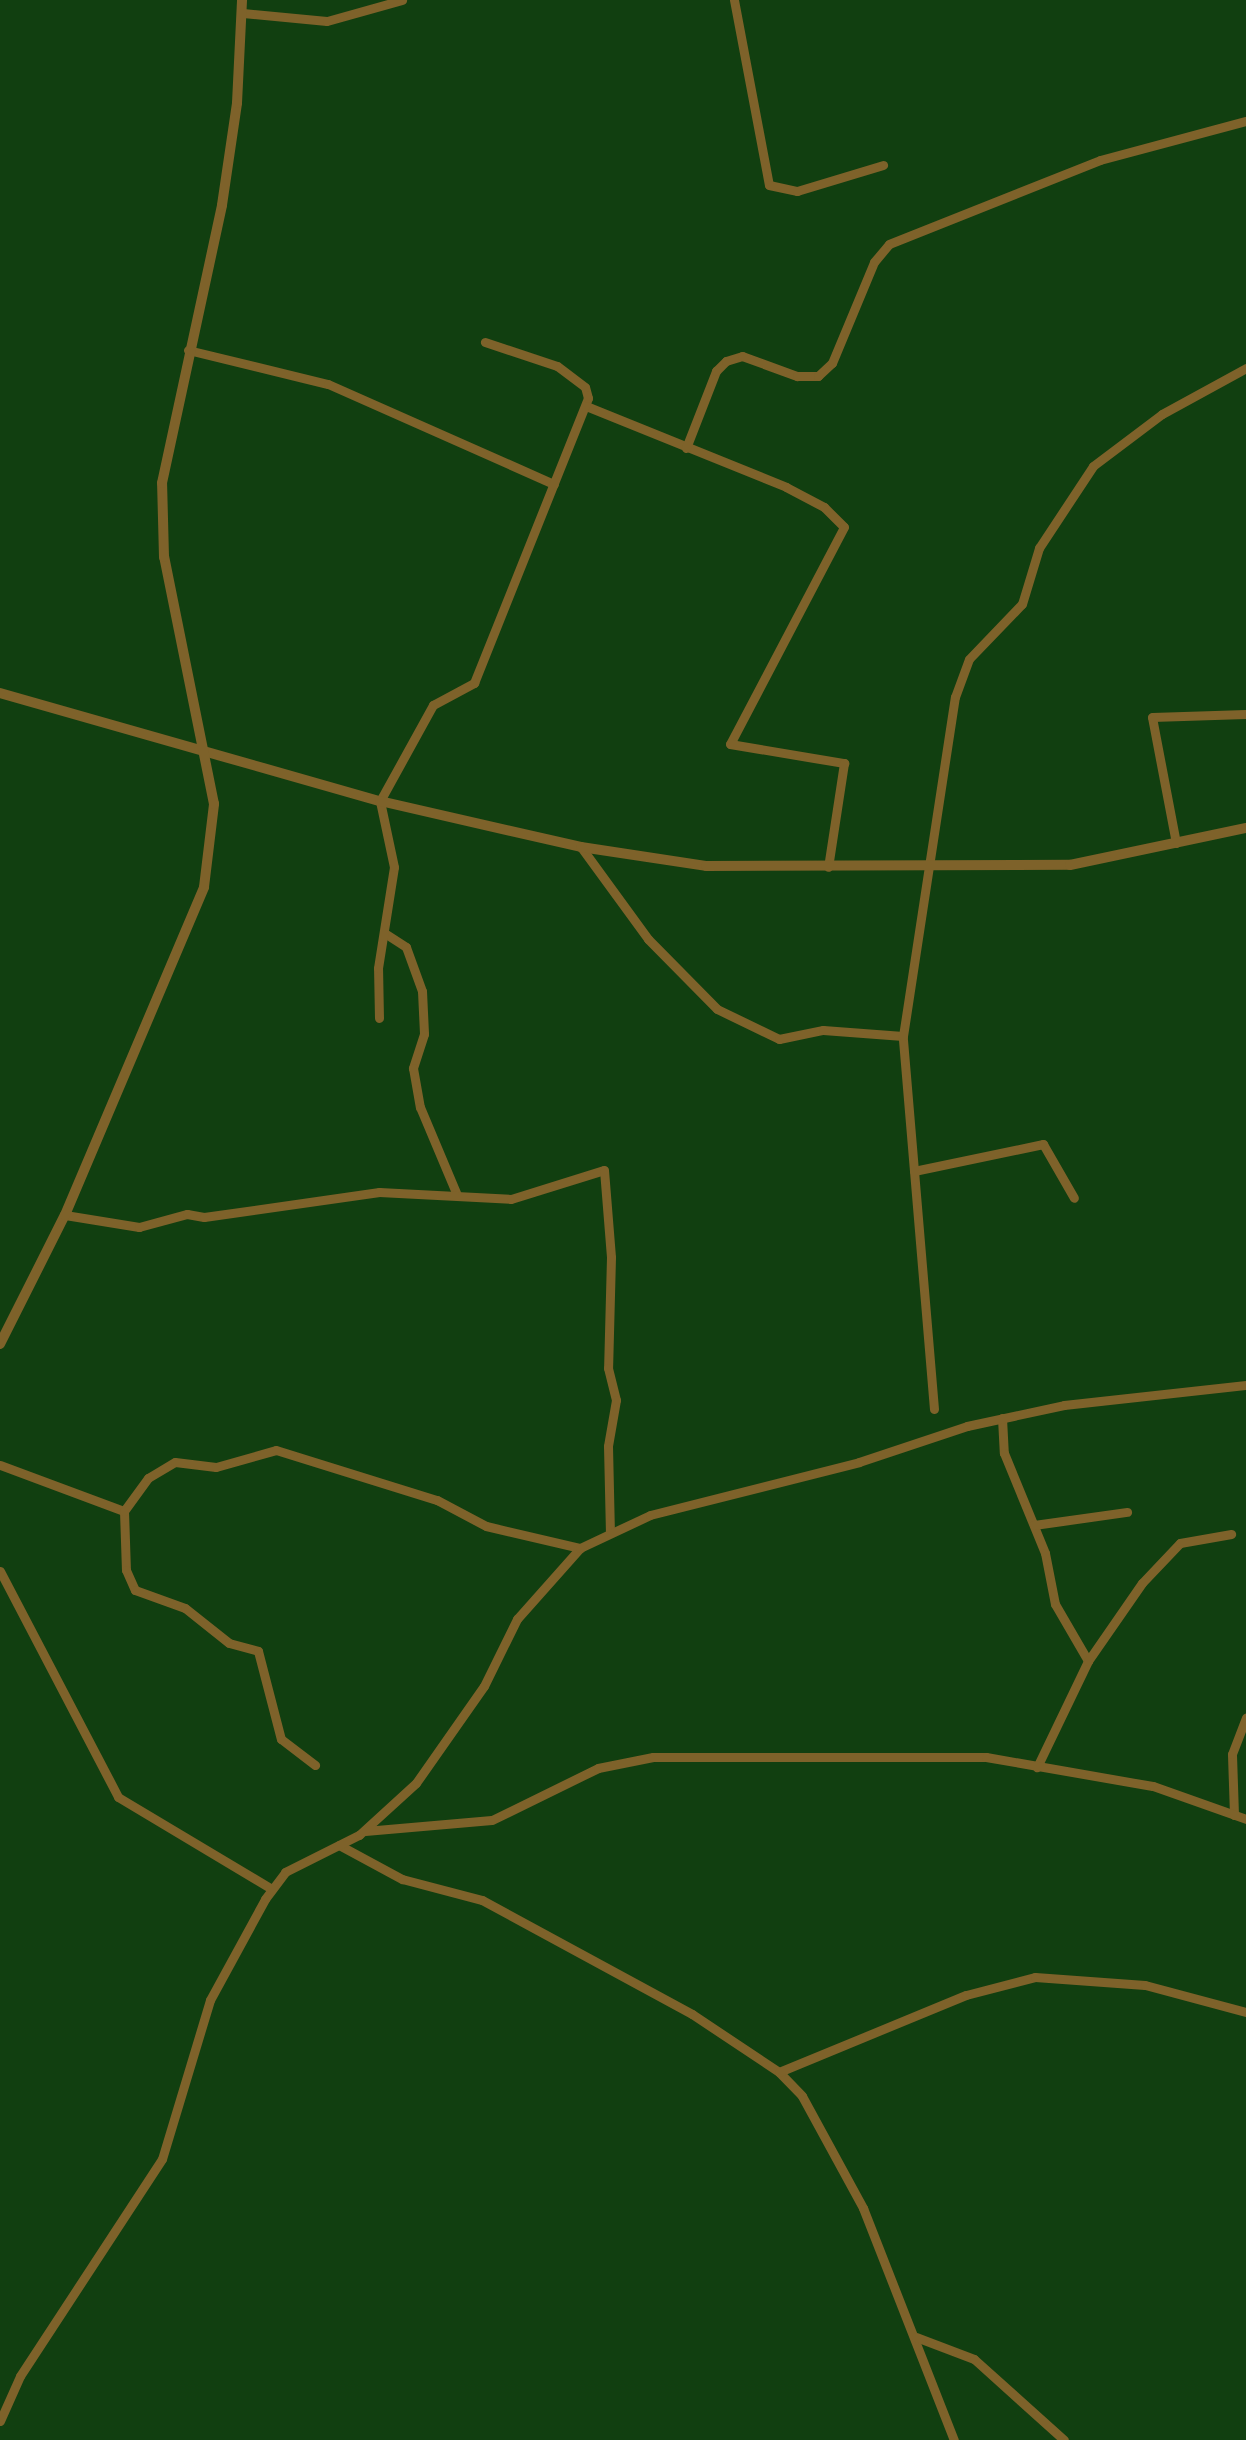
<!DOCTYPE html>
<style>
body{margin:0}
#map{position:relative;width:1246px;height:2440px;overflow:hidden;background:#113f10;font-family:"Space Grotesk",sans-serif}
div>[style]{position:absolute}
.minor>*{height:9px;margin:-4.5px;padding:0 4.5px;transform-origin:4.5px;border-radius:4.5px;background:#7e622a}
.tertiary>*{height:10px;margin:-5px;padding:0 5px;transform-origin:5px;border-radius:5px;background:#7e622a}
span{translate:-50% -50%;white-space:nowrap;text-align:center;line-height:1.15;-webkit-text-stroke:5px #043404;paint-order:stroke}
</style>
<div id="map">
<div class="minor">
<div style="left:734px;top:0;width:188px;rotate:79.3deg"></div>
<div style="left:769px;top:185px;width:29px;rotate:12deg"></div>
<div style="left:797px;top:191px;width:90px;rotate:-16.8deg"></div>
<div style="left:243px;top:13px;width:84px;rotate:5.4deg"></div>
<div style="left:327px;top:21px;width:78px;rotate:-15.6deg"></div>
<div style="left:188px;top:350px;width:144px;rotate:13.7deg"></div>
<div style="left:328px;top:384px;width:247px;rotate:23.9deg"></div>
<div style="left:586px;top:406px;width:216px;rotate:22deg"></div>
<div style="left:786px;top:487px;width:43px;rotate:27.8deg"></div>
<div style="left:824px;top:507px;width:28px;rotate:45deg"></div>
<div style="left:844px;top:527px;width:245px;rotate:117.7deg"></div>
<div style="left:730px;top:744px;width:116px;rotate:9.5deg"></div>
<div style="left:844px;top:763px;width:105px;rotate:98.7deg"></div>
<div style="left:686px;top:448px;width:83px;rotate:-68.7deg"></div>
<div style="left:716px;top:371px;width:14px;rotate:-45deg"></div>
<div style="left:726px;top:361px;width:17px;rotate:-17deg"></div>
<div style="left:742px;top:356px;width:59px;rotate:20deg"></div>
<div style="left:797px;top:376px;width:21px"></div>
<div style="left:818px;top:376px;width:19px;rotate:-43deg"></div>
<div style="left:832px;top:363px;width:109px;rotate:-67.4deg"></div>
<div style="left:874px;top:262px;width:23px;rotate:-50deg"></div>
<div style="left:889px;top:244px;width:227px;rotate:-21.7deg"></div>
<div style="left:1100px;top:160px;width:151px;rotate:-15deg"></div>
<div style="left:1176px;top:843px;width:128px;rotate:-100.8deg"></div>
<div style="left:1152px;top:717px;width:94px;rotate:-1.8deg"></div>
<div style="left:581px;top:847px;width:114px;rotate:53.9deg"></div>
<div style="left:648px;top:939px;width:98px;rotate:45.4deg"></div>
<div style="left:717px;top:1009px;width:69px;rotate:25.8deg"></div>
<div style="left:779px;top:1039px;width:45px;rotate:-11.6deg"></div>
<div style="left:823px;top:1030px;width:80px;rotate:4.3deg"></div>
<div style="left:386px;top:934px;width:24px;rotate:33deg"></div>
<div style="left:406px;top:947px;width:47px;rotate:70deg"></div>
<div style="left:422px;top:991px;width:43px;rotate:87.3deg"></div>
<div style="left:424px;top:1034px;width:36px;rotate:108deg"></div>
<div style="left:413px;top:1068px;width:40px;rotate:80deg"></div>
<div style="left:420px;top:1107px;width:95px;rotate:67.2deg"></div>
<div style="left:379px;top:1018px;width:50px;rotate:-91.1deg"></div>
<div style="left:378px;top:968px;width:102px;rotate:-81deg"></div>
<div style="left:394px;top:867px;width:67px;rotate:-102deg"></div>
<div style="left:380px;top:801px;width:110px;rotate:-61.1deg"></div>
<div style="left:433px;top:705px;width:47px;rotate:-28.2deg"></div>
<div style="left:474px;top:683px;width:307px;rotate:-68.2deg"></div>
<div style="left:588px;top:398px;width:11px;rotate:-105deg"></div>
<div style="left:585px;top:387px;width:35px;rotate:-143deg"></div>
<div style="left:557px;top:366px;width:76px;rotate:-161.6deg"></div>
<div style="left:914px;top:1171px;width:132px;rotate:-11.8deg"></div>
<div style="left:1043px;top:1144px;width:62px;rotate:60.1deg"></div>
<div style="left:65px;top:1215px;width:75px;rotate:9.2deg"></div>
<div style="left:139px;top:1227px;width:50px;rotate:-15.2deg"></div>
<div style="left:187px;top:1214px;width:17px;rotate:10deg"></div>
<div style="left:204px;top:1217px;width:177px;rotate:-8.1deg"></div>
<div style="left:379px;top:1192px;width:132px;rotate:3deg"></div>
<div style="left:511px;top:1199px;width:97px;rotate:-17.3deg"></div>
<div style="left:604px;top:1170px;width:87px;rotate:85.4deg"></div>
<div style="left:611px;top:1257px;width:111px;rotate:91.5deg"></div>
<div style="left:608px;top:1368px;width:33px;rotate:76deg"></div>
<div style="left:616px;top:1400px;width:47px;rotate:99.9deg"></div>
<div style="left:608px;top:1446px;width:86px;rotate:88.7deg"></div>
<div style="left:934px;top:1409px;width:374px;rotate:-94.8deg"></div>
<div style="left:903px;top:1036px;width:343px;rotate:-81.3deg"></div>
<div style="left:955px;top:697px;width:40px;rotate:-69.8deg"></div>
<div style="left:969px;top:659px;width:76px;rotate:-46.1deg"></div>
<div style="left:1022px;top:604px;width:59px;rotate:-73.1deg"></div>
<div style="left:1039px;top:548px;width:98px;rotate:-56.6deg"></div>
<div style="left:1093px;top:466px;width:86px;rotate:-37deg"></div>
<div style="left:1162px;top:414px;width:96px;rotate:-28.7deg"></div>
<div style="left:1002px;top:1418px;width:35px;rotate:87deg"></div>
<div style="left:1004px;top:1453px;width:108px;rotate:67.7deg"></div>
<div style="left:1045px;top:1553px;width:52px;rotate:78.9deg"></div>
<div style="left:1055px;top:1604px;width:66px;rotate:59.9deg"></div>
<div style="left:1088px;top:1661px;width:118px;rotate:115.7deg"></div>
<div style="left:0;top:1465px;width:132px;rotate:20.4deg"></div>
<div style="left:124px;top:1511px;width:59px;rotate:88.1deg"></div>
<div style="left:126px;top:1570px;width:22px;rotate:66deg"></div>
<div style="left:135px;top:1590px;width:53px;rotate:19.8deg"></div>
<div style="left:185px;top:1608px;width:56px;rotate:38.5deg"></div>
<div style="left:229px;top:1643px;width:30px;rotate:15deg"></div>
<div style="left:258px;top:1651px;width:91px;rotate:75.4deg"></div>
<div style="left:281px;top:1739px;width:43px;rotate:37.4deg"></div>
<div style="left:124px;top:1511px;width:41px;rotate:-54deg"></div>
<div style="left:148px;top:1478px;width:31px;rotate:-31deg"></div>
<div style="left:175px;top:1462px;width:41px;rotate:7deg"></div>
<div style="left:216px;top:1467px;width:62px;rotate:-15.8deg"></div>
<div style="left:276px;top:1450px;width:169px;rotate:17.3deg"></div>
<div style="left:437px;top:1500px;width:55px;rotate:28deg"></div>
<div style="left:486px;top:1526px;width:97px;rotate:13.2deg"></div>
<div style="left:1034px;top:1525px;width:94px;rotate:-8deg"></div>
<div style="left:0;top:1571px;width:255px;rotate:62.4deg"></div>
<div style="left:118px;top:1797px;width:179px;rotate:30.9deg"></div>
<div style="left:1088px;top:1661px;width:95px;rotate:-55.3deg"></div>
<div style="left:1142px;top:1583px;width:55px;rotate:-46.5deg"></div>
<div style="left:1180px;top:1543px;width:52px;rotate:-10deg"></div>
<div style="left:1234px;top:1815px;width:61px;rotate:-91.9deg"></div>
<div style="left:1232px;top:1754px;width:39px;rotate:-69deg"></div>
<div style="left:365px;top:1831px;width:127px;rotate:-5deg"></div>
<div style="left:492px;top:1820px;width:118px;rotate:-26.1deg"></div>
<div style="left:598px;top:1768px;width:56px;rotate:-11.3deg"></div>
<div style="left:653px;top:1757px;width:333px"></div>
<div style="left:986px;top:1757px;width:169px;rotate:9.9deg"></div>
<div style="left:1153px;top:1786px;width:99px;rotate:19.5deg"></div>
<div style="left:339px;top:1845px;width:72px;rotate:28.4deg"></div>
<div style="left:402px;top:1879px;width:83px;rotate:14.7deg"></div>
<div style="left:482px;top:1900px;width:239px;rotate:28.5deg"></div>
<div style="left:692px;top:2014px;width:105px;rotate:33.7deg"></div>
<div style="left:779px;top:2072px;width:33px;rotate:46deg"></div>
<div style="left:802px;top:2096px;width:128px;rotate:61.4deg"></div>
<div style="left:863px;top:2208px;width:249px;rotate:68.6deg"></div>
<div style="left:779px;top:2072px;width:202px;rotate:-22.4deg"></div>
<div style="left:966px;top:1995px;width:71px;rotate:-14.6deg"></div>
<div style="left:1035px;top:1977px;width:110px;rotate:4.2deg"></div>
<div style="left:1145px;top:1985px;width:105px;rotate:15deg"></div>
<div style="left:916px;top:2337px;width:62px;rotate:20.8deg"></div>
<div style="left:974px;top:2359px;width:121px;rotate:42deg"></div>
<div style="left:0;top:2421px;width:49px;rotate:-66deg"></div>
<div style="left:20px;top:2376px;width:259px;rotate:-56.8deg"></div>
<div style="left:162px;top:2159px;width:166px;rotate:-73.2deg"></div>
<div style="left:210px;top:2000px;width:115px;rotate:-61.4deg"></div>
<div style="left:265px;top:1899px;width:34px;rotate:-53deg"></div>
<div style="left:285px;top:1872px;width:83px;rotate:-26.6deg"></div>
<div style="left:359px;top:1835px;width:77px;rotate:-42.4deg"></div>
<div style="left:416px;top:1783px;width:118px;rotate:-55deg"></div>
<div style="left:484px;top:1686px;width:75px;rotate:-63.8deg"></div>
<div style="left:517px;top:1619px;width:95px;rotate:-48.4deg"></div>
<div style="left:580px;top:1548px;width:77px;rotate:-25.2deg"></div>
<div style="left:650px;top:1515px;width:216px;rotate:-14.2deg"></div>
<div style="left:859px;top:1462px;width:114px;rotate:-18.4deg"></div>
<div style="left:967px;top:1426px;width:99px;rotate:-12.2deg"></div>
<div style="left:1064px;top:1405px;width:183px;rotate:-6.3deg"></div>
</div>
<div class="tertiary">
<div style="left:0;top:693px;width:395px;rotate:15.9deg"></div>
<div style="left:380px;top:801px;width:206px;rotate:12.9deg"></div>
<div style="left:581px;top:847px;width:126px;rotate:8.6deg"></div>
<div style="left:706px;top:866px;width:364px;rotate:-0.2deg"></div>
<div style="left:1070px;top:865px;width:180px;rotate:-11.9deg"></div>
<div style="left:0;top:1344px;width:144px;rotate:-63.3deg"></div>
<div style="left:65px;top:1215px;width:356px;rotate:-67deg"></div>
<div style="left:204px;top:887px;width:84px;rotate:-83.1deg"></div>
<div style="left:214px;top:804px;width:252px;rotate:-101.4deg"></div>
<div style="left:164px;top:557px;width:74px;rotate:-91.5deg"></div>
<div style="left:162px;top:483px;width:284px;rotate:-77.8deg"></div>
<div style="left:222px;top:205px;width:103px;rotate:-81.6deg"></div>
<div style="left:237px;top:103px;width:103px;rotate:-87.2deg"></div>
</div>
</div>
